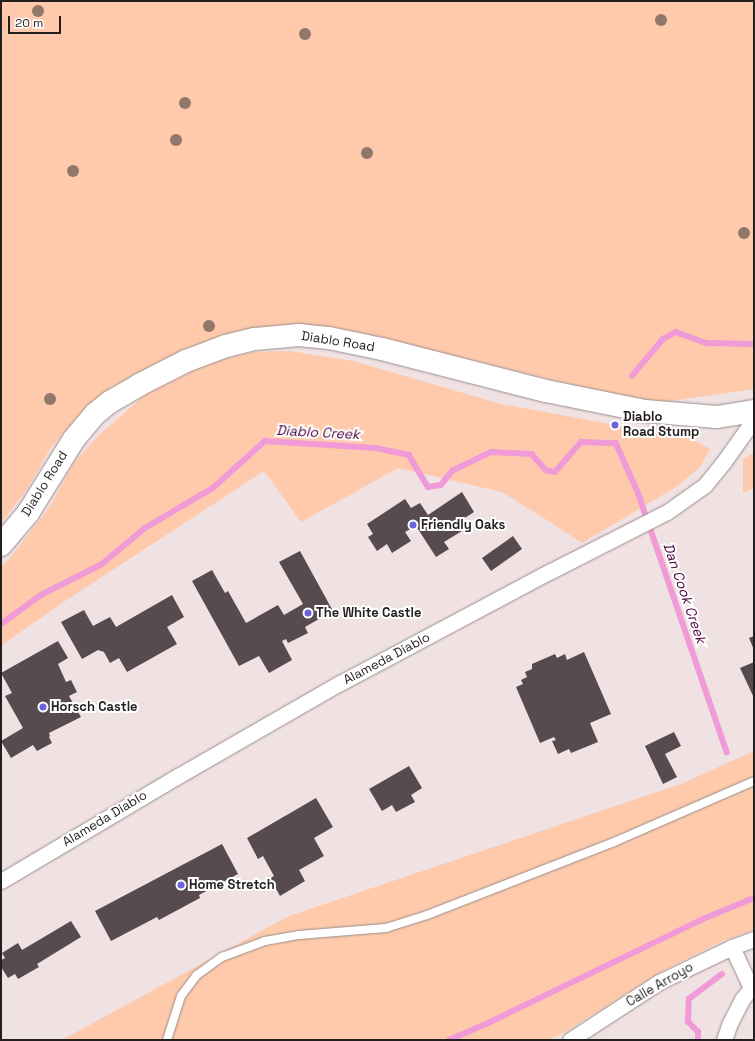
<!DOCTYPE html>
<style>
body{margin:0}
#map{position:relative;width:755px;height:1041px;overflow:hidden;background:#f0e1e2;font-family:"Space Grotesk",sans-serif}
div>[style]{position:absolute}
.green>*{inset:0;background:#fecaab}
.stream>*{height:5.5px;margin:-2.75px;padding:0 2.75px;transform-origin:2.75px;border-radius:2.75px;background:#f09ad8}
.building>*{inset:0;background:#574b4f}
.roads{filter:drop-shadow(0 0 1px #9a8d8d) drop-shadow(0 0 1px #9a8d8d)}
.lane>*{height:8px;margin:-4px;padding:0 4px;transform-origin:4px;border-radius:4px;background:#fff}
.street>*{height:15px;margin:-7.5px;padding:0 7.5px;transform-origin:7.5px;border-radius:7.5px;background:#fff}
.secondary>*{height:22px;margin:-11px;padding:0 11px;transform-origin:11px;border-radius:11px;background:#fff}
.trees>*{width:12px;height:12px;margin:-6px;border-radius:50%;background:#90776a}
.dots>*{width:11px;height:11px;translate:-50% -50%;box-sizing:border-box;border:2px solid #fff;border-radius:50%}
span{translate:-50% -50%;white-space:nowrap;text-align:center;line-height:1.15;-webkit-text-stroke:4px #fff;paint-order:stroke}
.street-label{font-size:13px;color:#241f1f}
.poi-label{font-size:13px;color:#241f1f;font-weight:700}
.left{translate:0 -50%;text-align:left}
.water-label{font-size:14px;color:#4c003e;font-style:italic}
.frame{position:absolute;inset:0;border:2px solid #241f1f;pointer-events:none}
.scale{position:absolute;left:8px;top:16px;width:53px;height:18px;box-sizing:border-box;border:2px solid #241f1f;border-top:0;padding-left:5px;font-size:12px;line-height:14px;white-space:nowrap;color:#241f1f;-webkit-text-stroke:3px #fff;paint-order:stroke}
</style>
<div id="map">
<div class="green">
<div style="clip-path:polygon(1px 1px,754px 1px,754px 389px,671px 401px,639px 402px,582px 387px,347px 330px,295px 324px,242px 331px,180px 352px,112px 387px,83px 410px,50px 449px,28px 488px,1px 523px)"></div>
<div style="clip-path:polygon(289px 351px,353px 361px,501px 404px,692px 439px,710px 449px,700px 467px,676px 487px,582px 543px,558px 527px,502px 492px,398px 468px,301px 522px,264px 471px,62px 603px,1px 646px,1px 566px,10px 558px,51px 505px,74px 462px,99px 435px,145px 395px,210px 363px,253px 352px)"></div>
<div style="clip-path:polygon(754px 452px,754px 488px,743px 493px,743px 459px)"></div>
<div style="clip-path:polygon(754px 751px,754px 930px,722px 941px,662px 971px,567px 1031px,549px 1040px,62px 1040px,289px 916px,681px 784px)"></div>
</div>
<div class="stream">
<div style="left:632px;top:376px;width:48px;rotate:-50deg"></div>
<div style="left:663px;top:339px;width:15px;rotate:-28deg"></div>
<div style="left:676px;top:332px;width:33px;rotate:20deg"></div>
<div style="left:707px;top:343px;width:47px;rotate:1.2deg"></div>
<div style="left:1px;top:624px;width:49px;rotate:-35.9deg"></div>
<div style="left:41px;top:595px;width:68px;rotate:-26.9deg"></div>
<div style="left:102px;top:564px;width:56px;rotate:-39.9deg"></div>
<div style="left:145px;top:528px;width:79px;rotate:-30.5deg"></div>
<div style="left:213px;top:488px;width:70px;rotate:-42.1deg"></div>
<div style="left:265px;top:441px;width:111px;rotate:3.6deg"></div>
<div style="left:376px;top:448px;width:34px;rotate:12deg"></div>
<div style="left:409px;top:455px;width:37px;rotate:59deg"></div>
<div style="left:428px;top:487px;width:13px;rotate:-9deg"></div>
<div style="left:441px;top:485px;width:18px;rotate:-52deg"></div>
<div style="left:452px;top:471px;width:43px;rotate:-26deg"></div>
<div style="left:491px;top:452px;width:41px;rotate:2.8deg"></div>
<div style="left:532px;top:454px;width:21px;rotate:49deg"></div>
<div style="left:546px;top:470px;width:9px;rotate:13deg"></div>
<div style="left:555px;top:472px;width:40px;rotate:-49deg"></div>
<div style="left:581px;top:442px;width:35px;rotate:2deg"></div>
<div style="left:616px;top:443px;width:54px;rotate:65.8deg"></div>
<div style="left:638px;top:492px;width:275px;rotate:71.1deg"></div>
<div style="left:449px;top:1040px;width:40px;rotate:-23.4deg"></div>
<div style="left:486px;top:1024px;width:241px;rotate:-25.8deg"></div>
<div style="left:703px;top:919px;width:55px;rotate:-22.4deg"></div>
<div style="left:698px;top:1040px;width:8px;rotate:-90deg"></div>
<div style="left:698px;top:1032px;width:14px;rotate:-135deg"></div>
<div style="left:688px;top:1022px;width:23px;rotate:-88deg"></div>
<div style="left:689px;top:999px;width:41px;rotate:-37.1deg"></div>
</div>
<div class="building">
<div style="clip-path:polygon(462px 492px,474px 512px,457px 523px,462px 531px,444px 542px,449px 549px,436px 557px,416px 526px,405px 532px,411px 541px,392px 553px,387px 544px,377px 551px,368px 537px,373px 534px,367px 524px,405px 499px,411px 508px,420px 503px,428px 515px)"></div>
<div style="clip-path:polygon(513px 536px,522px 549px,491px 571px,482px 558px)"></div>
<div style="clip-path:polygon(300px 551px,333px 611px,305px 627px,308px 633px,288px 643px,286px 639px,282px 641px,292px 660px,269px 673px,259px 656px,239px 666px,192px 581px,212px 570px,225px 593px,228px 591px,246px 623px,278px 605px,284px 615px,303px 604px,279px 562px)"></div>
<div style="clip-path:polygon(172px 595px,184px 617px,167px 627px,177px 644px,127px 672px,119px 658px,110px 663px,104px 652px,98px 650px,82px 659px,61px 622px,84px 610px,93px 626px,110px 617px,116px 627px)"></div>
<div style="clip-path:polygon(754px 636px,754px 650px,749px 638px)"></div>
<div style="clip-path:polygon(58px 641px,68px 658px,58px 664px,66px 682px,71px 680px,77px 692px,69px 696px,81px 717px,49px 733px,50px 736px,49px 737px,52px 743px,37px 751px,33px 745px,11px 758px,1px 741px,23px 728px,5px 696px,12px 693px,1px 673px)"></div>
<div style="clip-path:polygon(584px 652px,611px 714px,590px 723px,598px 742px,571px 753px,569px 749px,558px 754px,552px 741px,556px 740px,554px 737px,540px 743px,516px 687px,523px 684px,521px 680px,527px 677px,525px 672px,532px 669px,532px 664px,555px 654px,557px 658px,565px 654px,567px 660px)"></div>
<div style="clip-path:polygon(754px 662px,754px 698px,740px 668px)"></div>
<div style="clip-path:polygon(674px 732px,681px 746px,665px 754px,677px 777px,663px 784px,645px 746px)"></div>
<div style="clip-path:polygon(409px 766px,422px 788px,411px 795px,415px 802px,396px 812px,392px 805px,382px 811px,369px 789px)"></div>
<div style="clip-path:polygon(316px 798px,333px 827px,314px 838px,324px 856px,299px 870px,305px 881px,280px 896px,270px 878px,274px 876px,263px 856px,258px 859px,247px 838px)"></div>
<div style="clip-path:polygon(222px 844px,238px 874px,199px 895px,200px 898px,159px 920px,157px 917px,111px 941px,95px 911px)"></div>
<div style="clip-path:polygon(71px 921px,81px 937px,37px 964px,39px 967px,18px 979px,15px 974px,8px 978px,1px 967px,1px 960px,5px 958px,2px 953px,18px 943px,22px 950px)"></div>
</div>
<div class="roads">
<div class="lane">
<div style="left:167px;top:1040px;width:46px;rotate:-72.3deg"></div>
<div style="left:181px;top:996px;width:26px;rotate:-53deg"></div>
<div style="left:197px;top:975px;width:31px;rotate:-36deg"></div>
<div style="left:222px;top:957px;width:46px;rotate:-20.4deg"></div>
<div style="left:265px;top:941px;width:35px;rotate:-10deg"></div>
<div style="left:299px;top:935px;width:87px;rotate:-4.6deg"></div>
<div style="left:386px;top:928px;width:43px;rotate:-17.6deg"></div>
<div style="left:427px;top:915px;width:201px;rotate:-21.3deg"></div>
<div style="left:614px;top:842px;width:153px;rotate:-23.5deg"></div>
</div>
<div class="street">
<div style="left:1px;top:881px;width:206px;rotate:-30.7deg"></div>
<div style="left:178px;top:776px;width:187px;rotate:-29.9deg"></div>
<div style="left:340px;top:683px;width:237px;rotate:-28deg"></div>
<div style="left:549px;top:572px;width:132px;rotate:-27deg"></div>
<div style="left:667px;top:512px;width:47px;rotate:-35.4deg"></div>
<div style="left:705px;top:485px;width:28px;rotate:-51deg"></div>
<div style="left:723px;top:463px;width:54px;rotate:-54.8deg"></div>
<div style="left:732px;top:947px;width:45px;rotate:65.1deg"></div>
<div style="left:570px;top:1040px;width:106px;rotate:-33.1deg"></div>
<div style="left:659px;top:982px;width:81px;rotate:-25.6deg"></div>
<div style="left:732px;top:947px;width:23px;rotate:-20deg"></div>
<div style="left:724px;top:1040px;width:18px;rotate:-71deg"></div>
<div style="left:730px;top:1023px;width:28px;rotate:-63deg"></div>
<div style="left:743px;top:998px;width:17px;rotate:-50deg"></div>
</div>
<div class="secondary">
<div style="left:1px;top:545px;width:42px;rotate:-49.8deg"></div>
<div style="left:28px;top:513px;width:87px;rotate:-58.1deg"></div>
<div style="left:74px;top:439px;width:33px;rotate:-50deg"></div>
<div style="left:95px;top:414px;width:19px;rotate:-39deg"></div>
<div style="left:110px;top:402px;width:34px;rotate:-30deg"></div>
<div style="left:139px;top:385px;width:53px;rotate:-27.1deg"></div>
<div style="left:186px;top:361px;width:43px;rotate:-20.6deg"></div>
<div style="left:226px;top:346px;width:30px;rotate:-14deg"></div>
<div style="left:255px;top:339px;width:44px;rotate:-5.2deg"></div>
<div style="left:299px;top:335px;width:30px;rotate:6deg"></div>
<div style="left:329px;top:338px;width:54px;rotate:11.7deg"></div>
<div style="left:382px;top:349px;width:169px;rotate:14.4deg"></div>
<div style="left:546px;top:391px;width:101px;rotate:11.4deg"></div>
<div style="left:645px;top:411px;width:72px;rotate:4.8deg"></div>
<div style="left:717px;top:417px;width:37px;rotate:-9deg"></div>
</div>
</div>
<div class="trees">
<div style="left:38px;top:11px"></div>
<div style="left:661px;top:20px"></div>
<div style="left:305px;top:34px"></div>
<div style="left:185px;top:103px"></div>
<div style="left:176px;top:140px"></div>
<div style="left:367px;top:153px"></div>
<div style="left:73px;top:171px"></div>
<div style="left:744px;top:233px"></div>
<div style="left:209px;top:326px"></div>
<div style="left:50px;top:399px"></div>
</div>
<div class="dots">
<div style="left:615px;top:425px;background:#6963dd"></div>
<div style="left:413px;top:525px;background:#6963dd"></div>
<div style="left:308px;top:613px;background:#6963dd"></div>
<div style="left:43px;top:707px;background:#6963dd"></div>
<div style="left:181px;top:885px;background:#6963dd"></div>
</div>
<div class="street-label">
<span style="left:338px;top:342px;rotate:9deg">Diablo Road</span>
<span style="left:45px;top:484px;rotate:-58deg">Diablo Road</span>
<span style="left:387px;top:659px;rotate:-28deg">Alameda Diablo</span>
<span style="left:105px;top:819px;rotate:-31deg">Alameda Diablo</span>
<span style="left:660px;top:985px;rotate:-30deg">Calle Arroyo</span>
</div>
<div class="poi-label">
<span class="left" style="left:623px;top:425px">Diablo<br>Road Stump</span>
<span class="left" style="left:421px;top:525px">Friendly Oaks</span>
<span class="left" style="left:316px;top:613px">The White Castle</span>
<span class="left" style="left:51px;top:707px">Horsch Castle</span>
<span class="left" style="left:189px;top:885px">Home Stretch</span>
</div>
<div class="water-label">
<span style="left:318px;top:432px;rotate:3deg">Diablo Creek</span>
<span style="left:685px;top:593px;rotate:71deg">Dan Cook Creek</span>
</div>
<div class="frame"></div>
<div class="scale">20 m</div>
</div>
